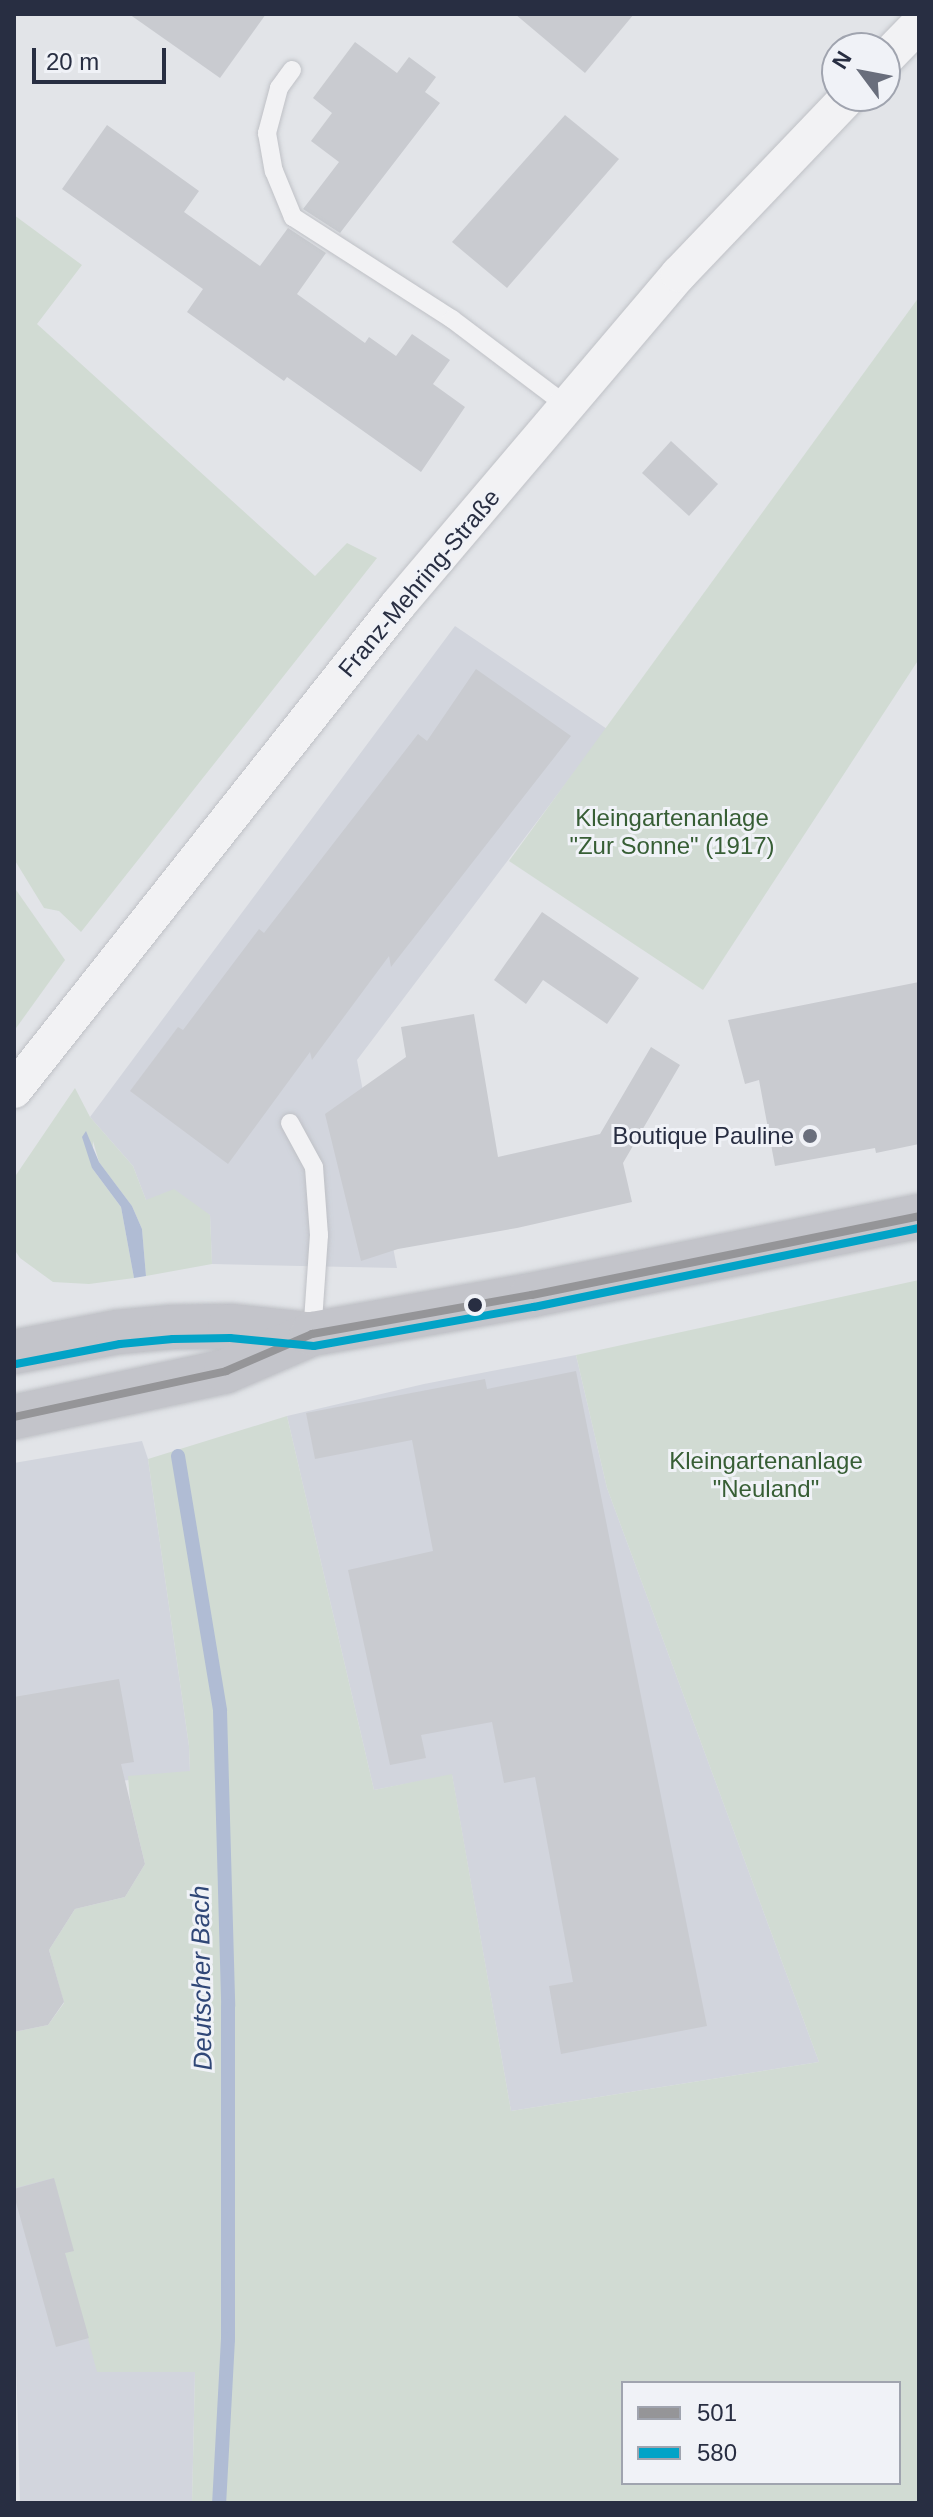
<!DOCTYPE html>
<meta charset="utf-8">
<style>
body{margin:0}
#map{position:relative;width:933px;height:2517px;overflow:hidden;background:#e2e4e8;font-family:Arial,sans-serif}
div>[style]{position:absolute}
.built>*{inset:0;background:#d2d5dd}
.green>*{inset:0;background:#d1dbd3}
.water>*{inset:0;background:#b0bcd4}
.stream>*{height:14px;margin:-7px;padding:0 7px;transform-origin:7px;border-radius:7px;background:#b0bcd4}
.building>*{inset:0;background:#c9cbd0}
.roads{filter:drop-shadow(0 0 2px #bfc1c6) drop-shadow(0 0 2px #bfc1c6)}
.service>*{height:18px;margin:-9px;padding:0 9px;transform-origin:9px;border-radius:9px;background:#f2f2f4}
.minor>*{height:36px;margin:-18px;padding:0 18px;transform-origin:18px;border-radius:18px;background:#f2f2f4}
.secondary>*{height:44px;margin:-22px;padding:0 22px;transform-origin:22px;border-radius:22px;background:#c3c4ca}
.bus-1>*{height:8px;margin:-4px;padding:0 4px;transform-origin:4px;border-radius:4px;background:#959598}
.bus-2>*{height:8px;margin:-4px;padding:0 4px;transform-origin:4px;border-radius:4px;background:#02a3c7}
.dots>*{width:22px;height:22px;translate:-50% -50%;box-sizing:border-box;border:4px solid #f0f2f7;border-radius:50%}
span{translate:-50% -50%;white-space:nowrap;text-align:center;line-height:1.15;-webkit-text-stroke:6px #f0f2f7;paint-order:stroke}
.street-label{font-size:24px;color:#282e42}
.park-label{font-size:24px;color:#375e35}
.poi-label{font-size:24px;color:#282e42}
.right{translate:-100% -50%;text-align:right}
.water-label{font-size:26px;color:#304777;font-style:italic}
.frame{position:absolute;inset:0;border:16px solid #282e42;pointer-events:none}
.legend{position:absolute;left:621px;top:2381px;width:280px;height:104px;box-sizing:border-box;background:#f0f2f7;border:2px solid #a0a4af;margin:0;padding:10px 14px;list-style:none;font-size:24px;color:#282e42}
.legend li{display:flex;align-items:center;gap:16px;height:40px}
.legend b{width:40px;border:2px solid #a0a4af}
.north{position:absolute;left:821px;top:32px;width:80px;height:80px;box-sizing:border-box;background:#f0f2f7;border:2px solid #a0a4af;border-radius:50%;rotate:302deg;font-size:22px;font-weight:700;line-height:32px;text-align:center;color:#282e42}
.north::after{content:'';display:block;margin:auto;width:28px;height:36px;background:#696e7c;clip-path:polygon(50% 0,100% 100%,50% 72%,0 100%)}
.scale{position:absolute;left:32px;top:48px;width:134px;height:36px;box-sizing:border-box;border:4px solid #282e42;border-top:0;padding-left:10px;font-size:24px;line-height:28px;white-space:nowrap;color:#282e42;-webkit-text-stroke:6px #f0f2f7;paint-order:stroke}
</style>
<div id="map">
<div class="built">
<div style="clip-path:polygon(455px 626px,607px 729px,357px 1060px,397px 1268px,212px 1264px,210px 1215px,146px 1200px,133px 1166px,90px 1117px)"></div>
<div style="clip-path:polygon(576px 1355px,607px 1488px,819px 2062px,511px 2111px,452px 1775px,374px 1790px,287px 1416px,424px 1384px)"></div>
<div style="clip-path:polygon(142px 1441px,148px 1459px,189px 1746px,190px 1772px,14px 1795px,14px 1463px)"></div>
<div style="clip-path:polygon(14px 2056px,195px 2372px,192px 2503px,20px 2503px,14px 2288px)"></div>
</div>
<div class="green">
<div style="clip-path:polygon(14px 215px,82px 265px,37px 324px,315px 576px,347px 543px,377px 558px,81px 932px,59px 911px,44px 908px,14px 859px)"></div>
<div style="clip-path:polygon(919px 297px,919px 659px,703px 990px,509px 861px)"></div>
<div style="clip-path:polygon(14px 887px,65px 960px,14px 1031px)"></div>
<div style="clip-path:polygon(75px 1088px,90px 1117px,133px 1166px,146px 1200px,174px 1189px,210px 1215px,212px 1264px,146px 1276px,142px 1229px,132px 1206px,99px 1162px,93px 1141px,92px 1168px,121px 1207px,134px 1278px,89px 1284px,53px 1282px,20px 1258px,14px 1249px,16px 1175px)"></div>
<div style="clip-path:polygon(evenodd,919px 1280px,919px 2503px,192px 2503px,195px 2372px,97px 2372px,65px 2253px,73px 2251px,54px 2178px,15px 2188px,14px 2182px,14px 2032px,48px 2025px,64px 2003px,49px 1950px,75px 1909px,125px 1897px,145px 1864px,130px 1801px,128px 1776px,190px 1771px,189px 1746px,148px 1459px,287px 1416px,374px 1790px,452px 1774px,511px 2111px,819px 2062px,607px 1488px,576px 1355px,919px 1280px,623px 2383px,899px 2383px,899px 2483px,623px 2483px,623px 2383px)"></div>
</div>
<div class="water">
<div style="clip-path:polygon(86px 1131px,99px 1162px,132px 1206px,142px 1229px,146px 1276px,134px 1278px,121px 1207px,92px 1168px,82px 1137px)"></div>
</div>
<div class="stream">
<div style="left:178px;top:1456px;width:258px;rotate:80.6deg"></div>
<div style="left:220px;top:1711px;width:295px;rotate:88.4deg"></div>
<div style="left:228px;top:2006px;width:333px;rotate:90deg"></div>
<div style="left:228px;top:2339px;width:164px;rotate:93.1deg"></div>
</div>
<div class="building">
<div style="clip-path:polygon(129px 14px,266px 14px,220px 78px)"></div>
<div style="clip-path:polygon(515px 14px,634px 14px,585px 73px)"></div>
<div style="clip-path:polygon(355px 42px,397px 73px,409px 57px,436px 77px,425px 92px,440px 103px,340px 233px,303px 209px,339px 162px,311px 141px,332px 113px,313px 98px)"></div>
<div style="clip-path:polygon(565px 115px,619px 159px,507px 288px,452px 242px)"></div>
<div style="clip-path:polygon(107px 125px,199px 191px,184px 212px,260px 266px,288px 228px,326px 253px,297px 294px,365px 343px,369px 337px,396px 356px,412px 334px,450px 360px,433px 384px,465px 407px,421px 472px,287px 377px,284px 381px,187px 312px,203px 289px,62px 189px)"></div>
<div style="clip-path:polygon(671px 441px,718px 484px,689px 516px,642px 473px)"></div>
<div style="clip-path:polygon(476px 669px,571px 736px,391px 967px,389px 956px,312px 1060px,310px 1052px,228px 1164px,130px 1091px,178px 1027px,183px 1030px,259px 929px,264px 933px,418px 734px,427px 741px)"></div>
<div style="clip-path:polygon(542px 912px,639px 978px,607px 1024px,543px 980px,526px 1004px,494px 980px)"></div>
<div style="clip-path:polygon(919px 982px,919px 1144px,876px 1153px,875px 1148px,775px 1166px,759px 1080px,745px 1084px,728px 1020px)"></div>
<div style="clip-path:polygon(474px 1014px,498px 1157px,600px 1134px,651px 1047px,680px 1065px,623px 1163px,632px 1202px,517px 1228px,398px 1249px,361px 1261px,325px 1114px,406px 1057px,401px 1027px)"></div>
<div style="clip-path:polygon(576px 1371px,707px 2026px,561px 2054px,549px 1986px,573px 1982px,535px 1777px,504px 1783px,492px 1722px,421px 1735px,426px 1758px,390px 1765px,348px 1570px,433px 1551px,412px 1440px,315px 1459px,306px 1413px,485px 1379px,487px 1389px)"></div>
<div style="clip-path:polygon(119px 1679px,134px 1762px,121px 1764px,145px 1864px,125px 1897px,75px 1909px,49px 1950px,64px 2002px,48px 2025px,14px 2032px,14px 1697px)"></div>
<div style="clip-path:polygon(54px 2178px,74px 2251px,65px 2253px,89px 2338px,56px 2347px,14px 2195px,14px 2189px)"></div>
</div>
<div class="roads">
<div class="service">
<div style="left:292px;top:70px;width:22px;rotate:126deg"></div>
<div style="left:279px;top:88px;width:47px;rotate:104.9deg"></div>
<div style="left:267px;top:133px;width:39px;rotate:80deg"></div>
<div style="left:274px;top:171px;width:50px;rotate:67.6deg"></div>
<div style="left:293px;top:217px;width:189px;rotate:32.7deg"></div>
<div style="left:452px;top:319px;width:144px;rotate:37.1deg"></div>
<div style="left:290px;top:1123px;width:50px;rotate:61.4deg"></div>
<div style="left:314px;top:1167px;width:68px;rotate:85.8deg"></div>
<div style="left:319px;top:1235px;width:99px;rotate:94deg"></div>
</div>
<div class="minor">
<div style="left:885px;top:59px;width:49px;rotate:-45.8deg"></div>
<div style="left:14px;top:1090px;width:619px;rotate:-51.63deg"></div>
<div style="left:398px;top:605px;width:434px;rotate:-49.7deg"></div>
<div style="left:679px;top:274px;width:246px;rotate:-46.3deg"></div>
</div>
<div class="secondary">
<div style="left:14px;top:1352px;width:106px;rotate:-10.9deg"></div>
<div style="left:118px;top:1332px;width:54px;rotate:-5.3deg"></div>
<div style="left:172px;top:1327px;width:58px;rotate:-1deg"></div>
<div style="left:230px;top:1326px;width:75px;rotate:6.1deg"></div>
<div style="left:14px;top:1417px;width:217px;rotate:-12.2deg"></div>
<div style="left:226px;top:1371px;width:94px;rotate:-23.3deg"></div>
<div style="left:312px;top:1334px;width:223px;rotate:-10.1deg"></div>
<div style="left:532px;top:1295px;width:395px;rotate:-11.5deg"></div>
</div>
</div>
<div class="bus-1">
<div style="left:14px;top:1417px;width:217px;rotate:-12.2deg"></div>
<div style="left:226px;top:1371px;width:94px;rotate:-23.3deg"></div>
<div style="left:312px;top:1334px;width:223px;rotate:-10.1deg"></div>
<div style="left:532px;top:1295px;width:395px;rotate:-11.5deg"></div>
</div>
<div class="bus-2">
<div style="left:16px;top:1364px;width:106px;rotate:-10.9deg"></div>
<div style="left:120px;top:1344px;width:53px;rotate:-5.4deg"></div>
<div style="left:173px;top:1339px;width:57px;rotate:-1deg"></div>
<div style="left:230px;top:1338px;width:84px;rotate:5.4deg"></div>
<div style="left:314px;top:1346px;width:223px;rotate:-10.1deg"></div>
<div style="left:534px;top:1307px;width:393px;rotate:-11.6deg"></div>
</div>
<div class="dots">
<div style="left:810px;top:1136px;background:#696e7c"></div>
<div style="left:475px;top:1305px;background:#282e42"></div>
</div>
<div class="street-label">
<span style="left:419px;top:583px;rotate:-50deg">Franz-Mehring-Straße</span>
</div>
<div class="park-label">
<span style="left:672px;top:832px">Kleingartenanlage<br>"Zur Sonne" (1917)</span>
<span style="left:766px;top:1475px">Kleingartenanlage<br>"Neuland"</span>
</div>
<div class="poi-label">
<span class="right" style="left:794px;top:1136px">Boutique Pauline</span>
</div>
<div class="water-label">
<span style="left:202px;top:1978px;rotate:-91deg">Deutscher Bach</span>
</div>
<div class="frame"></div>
<ul class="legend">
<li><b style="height:10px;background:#959598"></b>501</li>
<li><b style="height:10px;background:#02a3c7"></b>580</li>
</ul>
<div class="north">N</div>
<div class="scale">20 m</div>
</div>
